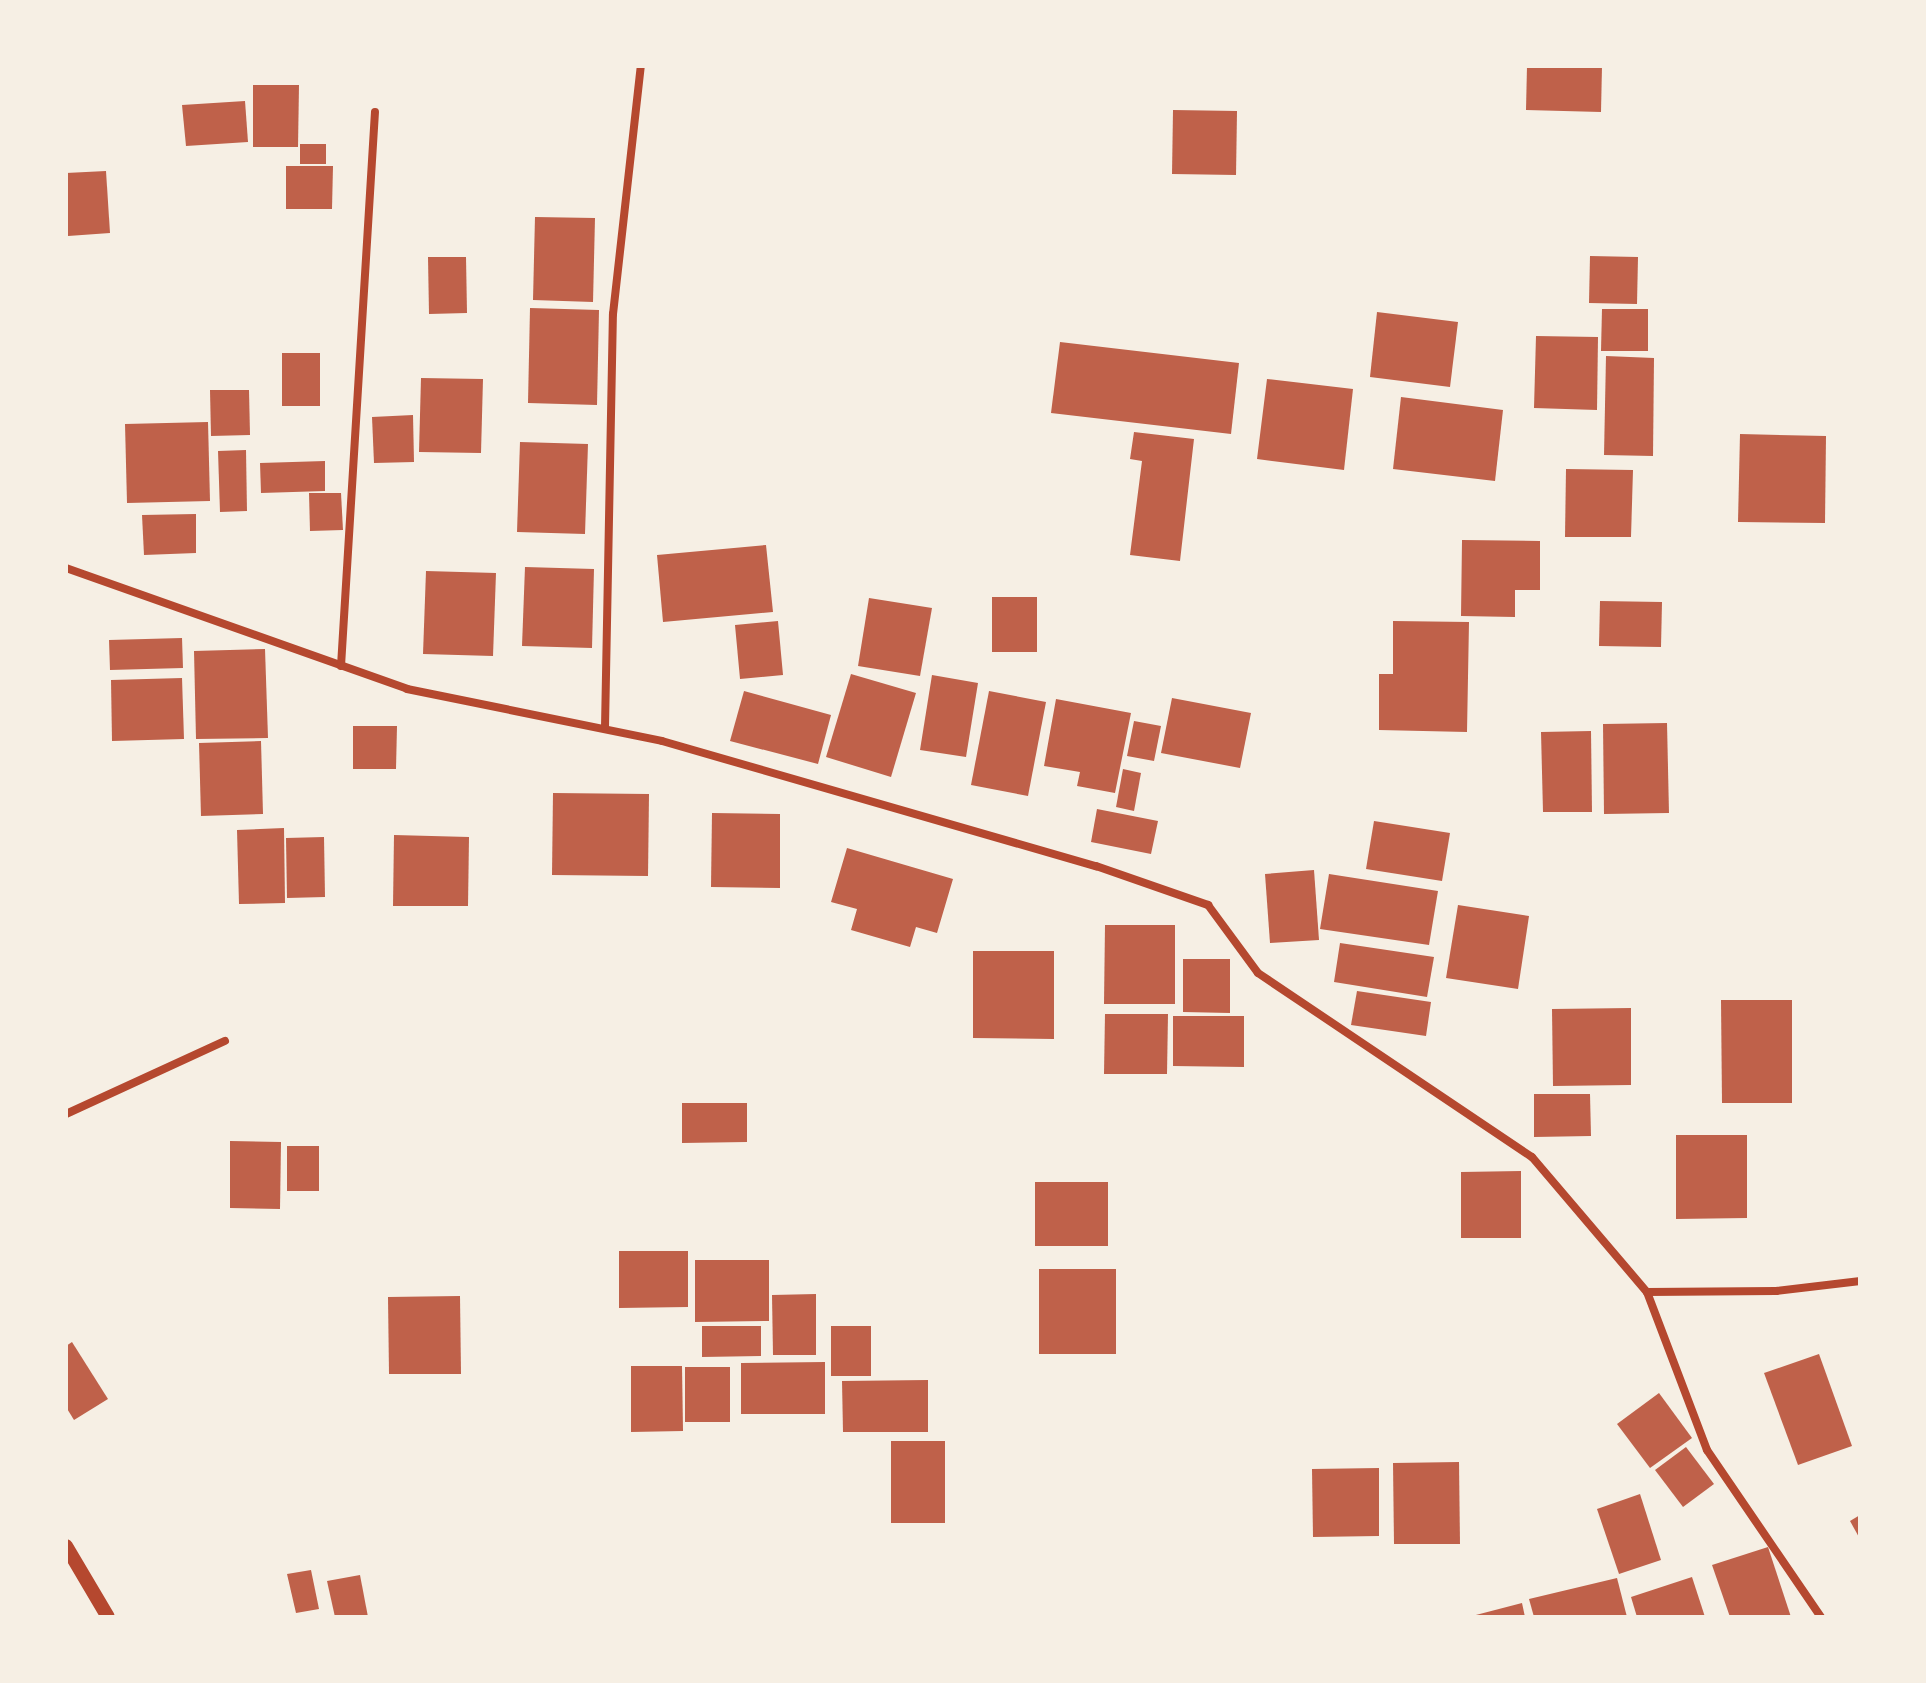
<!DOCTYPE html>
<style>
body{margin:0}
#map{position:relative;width:1926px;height:1683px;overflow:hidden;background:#f6efe4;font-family:Overpass,sans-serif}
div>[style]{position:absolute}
.building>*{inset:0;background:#bf614a}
.minor>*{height:8px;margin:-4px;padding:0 4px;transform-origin:4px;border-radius:4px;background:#b5482f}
.tertiary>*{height:14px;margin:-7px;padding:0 7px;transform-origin:7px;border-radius:7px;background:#b5482f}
span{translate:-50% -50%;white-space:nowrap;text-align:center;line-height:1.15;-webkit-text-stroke:7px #f6efe4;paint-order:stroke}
.frame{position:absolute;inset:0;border:68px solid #f6efe4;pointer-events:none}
</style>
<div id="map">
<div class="building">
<div style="clip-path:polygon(1527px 66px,1602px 66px,1601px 112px,1526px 110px)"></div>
<div style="clip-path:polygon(253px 85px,299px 85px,298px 147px,253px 147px)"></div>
<div style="clip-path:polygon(245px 101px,248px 142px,186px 146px,182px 105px)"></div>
<div style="clip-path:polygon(1173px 110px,1237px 111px,1236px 175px,1172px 174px)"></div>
<div style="clip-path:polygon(300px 144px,326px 144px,326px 164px,300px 164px)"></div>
<div style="clip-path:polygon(286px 166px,333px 166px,332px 209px,286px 209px)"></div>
<div style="clip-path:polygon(106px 171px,110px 233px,68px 236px,66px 173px)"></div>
<div style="clip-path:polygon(535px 217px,595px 218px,593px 302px,533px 300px)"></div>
<div style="clip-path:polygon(1590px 256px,1638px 257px,1637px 304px,1589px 303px)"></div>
<div style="clip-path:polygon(428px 257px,466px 257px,467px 313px,429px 314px)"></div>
<div style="clip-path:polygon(530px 308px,599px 310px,597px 405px,528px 403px)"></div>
<div style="clip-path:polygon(1602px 309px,1648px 309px,1648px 351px,1601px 351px)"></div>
<div style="clip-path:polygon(1377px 312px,1458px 322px,1450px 387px,1370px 377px)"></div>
<div style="clip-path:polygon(1536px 336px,1598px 337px,1597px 410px,1534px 408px)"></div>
<div style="clip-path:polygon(1060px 342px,1239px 363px,1231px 434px,1051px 413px)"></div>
<div style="clip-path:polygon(282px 353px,320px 353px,320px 406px,282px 406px)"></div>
<div style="clip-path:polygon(1606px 356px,1654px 358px,1653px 456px,1604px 455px)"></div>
<div style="clip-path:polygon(421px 378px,483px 379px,481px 453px,419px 452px)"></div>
<div style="clip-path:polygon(1267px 379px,1353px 389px,1344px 470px,1257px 459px)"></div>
<div style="clip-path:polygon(210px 390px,249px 390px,250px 435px,211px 436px)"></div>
<div style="clip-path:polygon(1401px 397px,1503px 410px,1495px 481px,1393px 469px)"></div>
<div style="clip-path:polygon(413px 415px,414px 462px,374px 463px,372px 417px)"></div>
<div style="clip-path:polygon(208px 422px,210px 501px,127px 503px,125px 424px)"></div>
<div style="clip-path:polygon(1134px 432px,1194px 439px,1180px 561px,1130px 555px,1142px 461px,1130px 459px)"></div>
<div style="clip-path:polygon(1740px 434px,1826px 436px,1825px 523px,1738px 522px)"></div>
<div style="clip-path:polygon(520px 442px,588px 444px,585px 534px,517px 532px)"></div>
<div style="clip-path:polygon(246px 450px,247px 511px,220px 512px,218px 451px)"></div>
<div style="clip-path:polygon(325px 461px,325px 491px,261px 493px,260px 463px)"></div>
<div style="clip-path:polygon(1566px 469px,1633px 470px,1631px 537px,1565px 537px)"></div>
<div style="clip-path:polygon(309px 493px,341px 493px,343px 530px,310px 531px)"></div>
<div style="clip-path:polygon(196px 514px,196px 553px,144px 555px,142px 515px)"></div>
<div style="clip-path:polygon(1462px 540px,1540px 541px,1540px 590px,1515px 590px,1515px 617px,1461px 616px)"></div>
<div style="clip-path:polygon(766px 545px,773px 612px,663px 622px,657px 555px)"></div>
<div style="clip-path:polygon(525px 567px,594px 569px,592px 648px,522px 646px)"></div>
<div style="clip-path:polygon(426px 571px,496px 573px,493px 656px,423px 654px)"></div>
<div style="clip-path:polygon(992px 597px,1037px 597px,1037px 652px,992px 652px)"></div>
<div style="clip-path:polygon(869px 598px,932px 608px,920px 676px,858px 666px)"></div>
<div style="clip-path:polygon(1600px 601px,1662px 602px,1661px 647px,1599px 646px)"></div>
<div style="clip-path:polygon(778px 621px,783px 675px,740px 679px,735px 625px)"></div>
<div style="clip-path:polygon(1393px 621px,1469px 622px,1467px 732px,1379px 730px,1379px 674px,1393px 674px)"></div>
<div style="clip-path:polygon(182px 638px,183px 668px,110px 670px,109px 640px)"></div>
<div style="clip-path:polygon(265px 649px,268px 738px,196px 739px,194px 651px)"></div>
<div style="clip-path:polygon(851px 674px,916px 693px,891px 777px,826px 757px)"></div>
<div style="clip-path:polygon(932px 675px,978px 683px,966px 757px,920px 750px)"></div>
<div style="clip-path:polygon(182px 678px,184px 739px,112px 741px,111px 680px)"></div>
<div style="clip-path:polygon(744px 691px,831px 715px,818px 764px,730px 741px)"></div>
<div style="clip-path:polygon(989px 691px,1046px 702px,1028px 796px,971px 785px)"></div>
<div style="clip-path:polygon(1172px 698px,1251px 713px,1240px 768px,1161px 753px)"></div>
<div style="clip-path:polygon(1056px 699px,1131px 713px,1115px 793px,1077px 786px,1080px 772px,1044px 766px)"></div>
<div style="clip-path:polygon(1134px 721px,1161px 726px,1154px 761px,1127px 756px)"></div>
<div style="clip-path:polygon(1667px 723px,1669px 813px,1604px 814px,1603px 724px)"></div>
<div style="clip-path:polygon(353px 726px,397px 726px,396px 769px,353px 769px)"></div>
<div style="clip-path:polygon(1591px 731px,1592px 812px,1543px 812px,1541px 732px)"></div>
<div style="clip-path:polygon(261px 741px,263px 814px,201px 816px,199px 743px)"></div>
<div style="clip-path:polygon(1123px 769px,1141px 773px,1134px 811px,1116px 807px)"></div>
<div style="clip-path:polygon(553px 793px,649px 794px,648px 876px,552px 875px)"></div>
<div style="clip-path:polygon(1097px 809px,1158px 821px,1151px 854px,1091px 842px)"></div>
<div style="clip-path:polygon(712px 813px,780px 814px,780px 888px,711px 887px)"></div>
<div style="clip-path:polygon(1374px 821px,1450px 833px,1442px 881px,1366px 869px)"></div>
<div style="clip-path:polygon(284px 828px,285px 903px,239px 904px,237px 830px)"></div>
<div style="clip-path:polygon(394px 835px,469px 837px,468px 906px,393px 906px)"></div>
<div style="clip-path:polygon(324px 837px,325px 897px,287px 898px,286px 838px)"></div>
<div style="clip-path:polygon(847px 848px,953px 879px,937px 933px,916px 927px,910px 947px,851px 930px,857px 909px,831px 902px)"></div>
<div style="clip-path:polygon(1314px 870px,1319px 940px,1270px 943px,1265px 874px)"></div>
<div style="clip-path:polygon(1329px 874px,1438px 891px,1429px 945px,1320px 929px)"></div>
<div style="clip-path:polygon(1458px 905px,1529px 916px,1518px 989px,1446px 978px)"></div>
<div style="clip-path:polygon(1105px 925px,1175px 925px,1175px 1004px,1104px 1004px)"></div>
<div style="clip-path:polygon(1340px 943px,1434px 957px,1427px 997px,1334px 982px)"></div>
<div style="clip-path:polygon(973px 951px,1054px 951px,1054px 1039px,973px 1038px)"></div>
<div style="clip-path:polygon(1183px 959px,1230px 959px,1230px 1013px,1183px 1012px)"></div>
<div style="clip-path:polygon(1357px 991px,1431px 1002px,1426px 1036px,1351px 1025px)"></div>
<div style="clip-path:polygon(1721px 1000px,1792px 1000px,1792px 1103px,1722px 1103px)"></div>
<div style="clip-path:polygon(1631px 1008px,1631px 1085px,1553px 1086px,1552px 1009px)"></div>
<div style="clip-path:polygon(1105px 1014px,1168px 1014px,1167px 1074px,1104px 1074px)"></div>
<div style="clip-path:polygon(1173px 1016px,1244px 1016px,1244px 1067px,1173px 1066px)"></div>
<div style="clip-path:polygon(1534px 1094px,1590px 1094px,1591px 1136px,1534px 1137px)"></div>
<div style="clip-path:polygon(682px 1103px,747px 1103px,747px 1142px,682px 1143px)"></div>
<div style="clip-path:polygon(1676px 1135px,1747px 1135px,1747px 1218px,1676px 1219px)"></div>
<div style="clip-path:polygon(230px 1141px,281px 1142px,280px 1209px,230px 1208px)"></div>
<div style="clip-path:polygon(287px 1146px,319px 1146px,319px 1191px,287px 1191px)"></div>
<div style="clip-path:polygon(1521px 1171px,1521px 1238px,1461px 1238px,1461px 1172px)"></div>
<div style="clip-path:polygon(1035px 1182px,1108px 1182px,1108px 1246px,1035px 1246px)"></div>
<div style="clip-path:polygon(619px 1251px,688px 1251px,688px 1307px,619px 1308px)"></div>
<div style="clip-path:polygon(695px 1260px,769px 1260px,769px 1321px,695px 1322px)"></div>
<div style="clip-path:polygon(1039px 1269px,1116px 1269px,1116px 1354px,1039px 1354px)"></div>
<div style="clip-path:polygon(816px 1294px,816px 1355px,773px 1355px,772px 1295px)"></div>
<div style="clip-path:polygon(460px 1296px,461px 1374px,389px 1374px,388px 1297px)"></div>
<div style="clip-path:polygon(702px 1326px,761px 1326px,761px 1356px,702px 1357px)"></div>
<div style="clip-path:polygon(831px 1326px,871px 1326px,871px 1376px,831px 1376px)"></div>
<div style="clip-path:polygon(72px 1342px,108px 1399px,74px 1420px,66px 1407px,66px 1346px)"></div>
<div style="clip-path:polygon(1819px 1354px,1852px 1446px,1798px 1465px,1764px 1373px)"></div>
<div style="clip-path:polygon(825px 1362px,825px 1414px,741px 1414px,741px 1363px)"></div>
<div style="clip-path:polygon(631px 1366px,682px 1366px,683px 1431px,631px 1432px)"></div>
<div style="clip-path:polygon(685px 1367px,730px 1367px,730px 1422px,685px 1422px)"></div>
<div style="clip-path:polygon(928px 1380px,928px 1432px,843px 1432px,842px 1381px)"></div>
<div style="clip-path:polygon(1659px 1393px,1692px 1438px,1650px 1468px,1617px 1424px)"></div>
<div style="clip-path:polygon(891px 1441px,945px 1441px,945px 1523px,891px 1523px)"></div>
<div style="clip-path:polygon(1686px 1447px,1714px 1484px,1683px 1507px,1655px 1470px)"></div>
<div style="clip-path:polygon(1459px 1462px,1460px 1544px,1394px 1544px,1393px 1463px)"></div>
<div style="clip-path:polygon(1379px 1468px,1379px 1536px,1313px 1537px,1312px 1469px)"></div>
<div style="clip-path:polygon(1640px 1494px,1661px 1560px,1619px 1574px,1597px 1509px)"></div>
<div style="clip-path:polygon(1860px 1515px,1860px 1539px,1850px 1521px)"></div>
<div style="clip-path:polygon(1768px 1547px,1791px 1617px,1730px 1617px,1712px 1565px)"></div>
<div style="clip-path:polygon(311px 1570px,319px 1609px,296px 1613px,287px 1574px)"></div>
<div style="clip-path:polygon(360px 1575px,368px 1617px,335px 1617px,327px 1581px)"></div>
<div style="clip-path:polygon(1692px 1577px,1705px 1617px,1637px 1617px,1631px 1597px)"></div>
<div style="clip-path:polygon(1617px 1578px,1627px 1617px,1534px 1617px,1529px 1599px)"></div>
<div style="clip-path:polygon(1522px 1603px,1525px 1617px,1472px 1617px,1472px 1616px)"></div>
</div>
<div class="minor">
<div style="left:66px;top:568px;width:362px;rotate:19.5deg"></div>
<div style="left:407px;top:689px;width:260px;rotate:11.5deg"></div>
<div style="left:662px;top:741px;width:452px;rotate:16.1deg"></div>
<div style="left:1096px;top:866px;width:119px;rotate:19.2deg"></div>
<div style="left:1208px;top:905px;width:84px;rotate:53.7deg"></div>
<div style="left:1258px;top:973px;width:330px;rotate:33.9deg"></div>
<div style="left:1532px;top:1157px;width:177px;rotate:49.6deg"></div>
<div style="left:1647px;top:1292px;width:169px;rotate:69.2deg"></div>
<div style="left:1707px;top:1450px;width:202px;rotate:55.7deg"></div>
<div style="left:341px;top:666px;width:555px;rotate:-86.49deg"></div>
<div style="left:605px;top:727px;width:413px;rotate:-88.9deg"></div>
<div style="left:613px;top:314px;width:250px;rotate:-83.6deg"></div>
<div style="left:66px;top:1114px;width:175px;rotate:-24.7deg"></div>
<div style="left:1647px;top:1292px;width:129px;rotate:-0.4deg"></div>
<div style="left:1776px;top:1291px;width:85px;rotate:-6.8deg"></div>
</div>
<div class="tertiary">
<div style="left:66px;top:1546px;width:82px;rotate:59.4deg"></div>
</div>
<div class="frame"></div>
</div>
